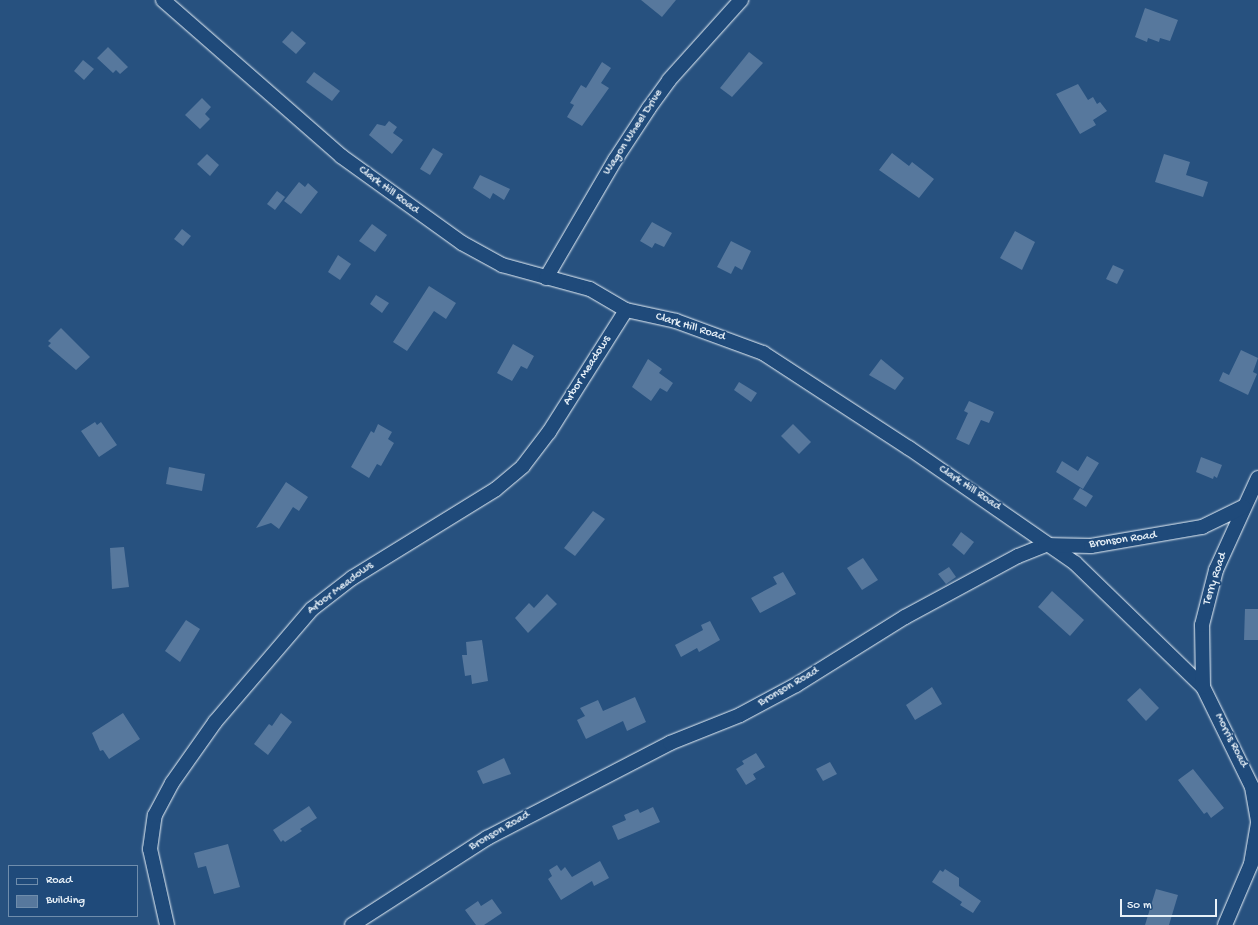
<!DOCTYPE html>
<style>
body{margin:0}
#map{position:relative;width:1258px;height:925px;overflow:hidden;background:#27517f;font-family:"Gochi Hand",sans-serif}
div>[style]{position:absolute}
.building>*{inset:0;background:#57789d}
.roads{filter:drop-shadow(0 0 1px #e8f1f8) drop-shadow(0 0 1px #e8f1f8)}
.minor>*{height:14px;margin:-7px;padding:0 7px;transform-origin:7px;border-radius:7px;background:#1f4a7a}
span{translate:-50% -50%;white-space:nowrap;text-align:center;line-height:1.15;-webkit-text-stroke:3.5px #1f4a7a;paint-order:stroke}
.street-label{font-size:12px;color:#e8f1f8}
.legend{position:absolute;left:8px;top:865px;width:130px;height:52px;box-sizing:border-box;background:#1f4a7a;border:1px solid #6f8dac;margin:0;padding:5px 7px;list-style:none;font-size:12px;color:#e8f1f8}
.legend li{display:flex;align-items:center;gap:8px;height:20px}
.legend b{width:20px;border:1px solid #6f8dac}
.scale{position:absolute;left:1120px;top:899px;width:97px;height:18px;box-sizing:border-box;border:2px solid #e8f1f8;border-top:0;padding-left:5px;font-size:12px;line-height:14px;white-space:nowrap;color:#e8f1f8;-webkit-text-stroke:3px #1f4a7a;paint-order:stroke}
</style>
<div id="map">
<div class="building">
<div style="clip-path:polygon(641px 0,676px 0,662px 17px)"></div>
<div style="clip-path:polygon(1145px 8px,1178px 20px,1170px 41px,1160px 38px,1159px 42px,1148px 38px,1147px 42px,1135px 37px)"></div>
<div style="clip-path:polygon(292px 31px,306px 43px,296px 54px,282px 42px)"></div>
<div style="clip-path:polygon(108px 47px,128px 67px,120px 74px,116px 70px,113px 73px,97px 58px)"></div>
<div style="clip-path:polygon(749px 52px,763px 63px,732px 97px,720px 88px)"></div>
<div style="clip-path:polygon(83px 60px,94px 69px,84px 80px,74px 71px)"></div>
<div style="clip-path:polygon(602px 62px,611px 68px,601px 83px,609px 88px,582px 126px,567px 117px,574px 105px,570px 103px,581px 85px,586px 88px)"></div>
<div style="clip-path:polygon(314px 72px,340px 91px,332px 101px,306px 82px)"></div>
<div style="clip-path:polygon(1078px 84px,1088px 100px,1093px 97px,1097px 104px,1100px 102px,1107px 111px,1093px 120px,1096px 125px,1080px 134px,1056px 94px)"></div>
<div style="clip-path:polygon(202px 98px,211px 107px,205px 114px,210px 119px,200px 129px,185px 115px)"></div>
<div style="clip-path:polygon(389px 121px,397px 127px,393px 133px,403px 140px,392px 154px,369px 135px,377px 124px,385px 126px)"></div>
<div style="clip-path:polygon(433px 148px,443px 154px,430px 175px,420px 169px)"></div>
<div style="clip-path:polygon(892px 153px,909px 166px,912px 162px,934px 179px,919px 198px,879px 170px)"></div>
<div style="clip-path:polygon(207px 154px,219px 165px,210px 176px,197px 164px)"></div>
<div style="clip-path:polygon(1164px 154px,1190px 162px,1186px 175px,1208px 182px,1203px 197px,1155px 182px)"></div>
<div style="clip-path:polygon(480px 175px,510px 189px,504px 200px,493px 193px,490px 199px,473px 188px)"></div>
<div style="clip-path:polygon(299px 182px,305px 187px,308px 183px,318px 192px,301px 214px,284px 201px)"></div>
<div style="clip-path:polygon(277px 191px,285px 197px,275px 210px,267px 204px)"></div>
<div style="clip-path:polygon(652px 222px,672px 233px,664px 247px,655px 243px,652px 248px,640px 241px)"></div>
<div style="clip-path:polygon(372px 224px,387px 235px,375px 252px,359px 241px)"></div>
<div style="clip-path:polygon(182px 229px,191px 236px,183px 246px,174px 239px)"></div>
<div style="clip-path:polygon(1015px 231px,1035px 242px,1022px 270px,1000px 258px)"></div>
<div style="clip-path:polygon(731px 241px,751px 251px,742px 270px,735px 266px,731px 274px,717px 267px)"></div>
<div style="clip-path:polygon(338px 255px,351px 264px,340px 280px,328px 272px)"></div>
<div style="clip-path:polygon(1113px 265px,1124px 270px,1117px 284px,1106px 279px)"></div>
<div style="clip-path:polygon(429px 286px,456px 303px,446px 319px,434px 311px,407px 351px,393px 342px)"></div>
<div style="clip-path:polygon(376px 295px,389px 303px,382px 313px,370px 304px)"></div>
<div style="clip-path:polygon(61px 328px,90px 357px,76px 370px,48px 346px,51px 343px,48px 341px)"></div>
<div style="clip-path:polygon(513px 344px,534px 356px,527px 369px,521px 366px,512px 381px,497px 373px)"></div>
<div style="clip-path:polygon(1241px 350px,1258px 358px,1253px 372px,1257px 374px,1248px 395px,1219px 381px,1223px 372px,1229px 375px)"></div>
<div style="clip-path:polygon(648px 359px,662px 369px,659px 373px,673px 383px,667px 392px,660px 388px,651px 401px,632px 387px)"></div>
<div style="clip-path:polygon(881px 359px,904px 378px,895px 390px,869px 375px)"></div>
<div style="clip-path:polygon(739px 382px,757px 393px,751px 402px,734px 390px)"></div>
<div style="clip-path:polygon(969px 401px,994px 412px,989px 423px,981px 420px,969px 445px,956px 439px,968px 413px,964px 411px)"></div>
<div style="clip-path:polygon(95px 422px,97px 425px,101px 422px,117px 445px,99px 457px,81px 431px)"></div>
<div style="clip-path:polygon(378px 424px,392px 432px,388px 439px,394px 443px,381px 466px,377px 464px,369px 478px,351px 467px,371px 431px,374px 433px)"></div>
<div style="clip-path:polygon(793px 424px,811px 442px,799px 454px,781px 436px)"></div>
<div style="clip-path:polygon(1087px 456px,1099px 463px,1083px 489px,1056px 472px,1062px 461px,1078px 471px)"></div>
<div style="clip-path:polygon(1201px 457px,1222px 465px,1217px 478px,1214px 476px,1213px 479px,1196px 472px)"></div>
<div style="clip-path:polygon(169px 467px,205px 474px,202px 491px,166px 484px)"></div>
<div style="clip-path:polygon(286px 482px,308px 497px,299px 511px,293px 507px,279px 529px,271px 523px,256px 528px)"></div>
<div style="clip-path:polygon(1080px 488px,1093px 496px,1086px 507px,1073px 499px)"></div>
<div style="clip-path:polygon(593px 511px,605px 519px,575px 556px,564px 548px)"></div>
<div style="clip-path:polygon(961px 532px,974px 542px,964px 555px,952px 545px)"></div>
<div style="clip-path:polygon(124px 547px,129px 587px,112px 589px,110px 548px)"></div>
<div style="clip-path:polygon(863px 558px,878px 580px,862px 590px,847px 568px)"></div>
<div style="clip-path:polygon(949px 567px,956px 577px,946px 584px,938px 574px)"></div>
<div style="clip-path:polygon(783px 572px,796px 594px,760px 613px,751px 598px,777px 584px,773px 577px)"></div>
<div style="clip-path:polygon(1052px 591px,1084px 620px,1070px 636px,1038px 607px)"></div>
<div style="clip-path:polygon(547px 594px,557px 604px,528px 633px,515px 618px,529px 603px,534px 608px)"></div>
<div style="clip-path:polygon(1245px 609px,1258px 609px,1258px 640px,1244px 640px)"></div>
<div style="clip-path:polygon(186px 620px,200px 629px,180px 662px,165px 651px)"></div>
<div style="clip-path:polygon(710px 621px,720px 640px,699px 652px,697px 648px,681px 657px,675px 645px,703px 630px,701px 625px)"></div>
<div style="clip-path:polygon(482px 640px,488px 681px,472px 684px,471px 675px,465px 676px,462px 655px,467px 655px,466px 642px)"></div>
<div style="clip-path:polygon(932px 687px,942px 704px,915px 720px,906px 705px)"></div>
<div style="clip-path:polygon(1140px 688px,1159px 708px,1146px 721px,1127px 700px)"></div>
<div style="clip-path:polygon(635px 697px,646px 722px,627px 731px,623px 721px,586px 739px,577px 720px,585px 716px,580px 708px,598px 700px,603px 711px)"></div>
<div style="clip-path:polygon(123px 713px,140px 739px,109px 759px,103px 750px,100px 751px,92px 733px)"></div>
<div style="clip-path:polygon(281px 713px,292px 722px,268px 755px,254px 744px,269px 724px,272px 726px)"></div>
<div style="clip-path:polygon(756px 753px,765px 767px,753px 774px,756px 779px,746px 785px,736px 769px,744px 764px,742px 761px)"></div>
<div style="clip-path:polygon(504px 758px,511px 774px,483px 784px,477px 771px)"></div>
<div style="clip-path:polygon(830px 762px,837px 774px,823px 781px,816px 769px)"></div>
<div style="clip-path:polygon(1193px 769px,1224px 808px,1211px 818px,1207px 812px,1204px 814px,1178px 780px)"></div>
<div style="clip-path:polygon(309px 806px,317px 818px,300px 829px,302px 831px,285px 842px,283px 840px,281px 842px,273px 830px)"></div>
<div style="clip-path:polygon(653px 807px,660px 822px,618px 840px,612px 826px,626px 820px,624px 815px,638px 809px,640px 813px)"></div>
<div style="clip-path:polygon(228px 844px,240px 887px,214px 894px,206px 866px,198px 868px,194px 853px)"></div>
<div style="clip-path:polygon(600px 861px,609px 878px,594px 886px,592px 881px,561px 900px,548px 879px,552px 876px,549px 870px,557px 865px,561px 871px,565px 867px,572px 877px)"></div>
<div style="clip-path:polygon(945px 869px,959px 878px,959px 886px,981px 901px,973px 913px,960px 905px,962px 902px,932px 882px,940px 870px,943px 872px)"></div>
<div style="clip-path:polygon(1156px 889px,1178px 895px,1169px 925px,1145px 925px)"></div>
<div style="clip-path:polygon(492px 899px,502px 913px,484px 925px,476px 925px,465px 910px,478px 901px,481px 906px)"></div>
</div>
<div class="roads">
<div class="minor">
<div style="left:163px;top:0;width:237px;rotate:41.2deg"></div>
<div style="left:341px;top:156px;width:149px;rotate:35.7deg"></div>
<div style="left:462px;top:243px;width:46px;rotate:28.8deg"></div>
<div style="left:502px;top:265px;width:91px;rotate:15.3deg"></div>
<div style="left:590px;top:289px;width:42px;rotate:30.3deg"></div>
<div style="left:626px;top:310px;width:51px;rotate:12.4deg"></div>
<div style="left:676px;top:321px;width:93px;rotate:20.2deg"></div>
<div style="left:763px;top:353px;width:174px;rotate:33.1deg"></div>
<div style="left:909px;top:448px;width:202px;rotate:34.7deg"></div>
<div style="left:1075px;top:563px;width:178px;rotate:44.1deg"></div>
<div style="left:1203px;top:687px;width:111px;rotate:63.9deg"></div>
<div style="left:1252px;top:787px;width:34px;rotate:80deg"></div>
<div style="left:546px;top:278px;width:137px;rotate:-59.7deg"></div>
<div style="left:615px;top:160px;width:62px;rotate:-56.8deg"></div>
<div style="left:649px;top:108px;width:34px;rotate:-54deg"></div>
<div style="left:669px;top:80px;width:108px;rotate:-48deg"></div>
<div style="left:1203px;top:687px;width:62px;rotate:-90.9deg"></div>
<div style="left:1202px;top:625px;width:57px;rotate:-75.7deg"></div>
<div style="left:1216px;top:570px;width:101px;rotate:-65.5deg"></div>
<div style="left:167px;top:925px;width:78px;rotate:-102.6deg"></div>
<div style="left:150px;top:849px;width:34px;rotate:-82deg"></div>
<div style="left:155px;top:815px;width:36px;rotate:-62deg"></div>
<div style="left:172px;top:783px;width:75px;rotate:-54.8deg"></div>
<div style="left:215px;top:722px;width:149px;rotate:-49.4deg"></div>
<div style="left:312px;top:609px;width:51px;rotate:-37.8deg"></div>
<div style="left:352px;top:578px;width:169px;rotate:-31.7deg"></div>
<div style="left:496px;top:489px;width:35px;rotate:-40deg"></div>
<div style="left:523px;top:466px;width:43px;rotate:-52.6deg"></div>
<div style="left:549px;top:432px;width:144px;rotate:-57.7deg"></div>
<div style="left:352px;top:925px;width:161px;rotate:-32.8deg"></div>
<div style="left:487px;top:838px;width:206px;rotate:-27.4deg"></div>
<div style="left:670px;top:743px;width:75px;rotate:-21.8deg"></div>
<div style="left:740px;top:715px;width:64px;rotate:-28.2deg"></div>
<div style="left:796px;top:685px;width:128px;rotate:-32deg"></div>
<div style="left:905px;top:617px;width:128px;rotate:-28.4deg"></div>
<div style="left:1018px;top:556px;width:29px;rotate:-22deg"></div>
<div style="left:1045px;top:545px;width:46px;rotate:1.2deg"></div>
<div style="left:1091px;top:546px;width:113px;rotate:-9.7deg"></div>
<div style="left:1202px;top:527px;width:46px;rotate:-26deg"></div>
<div style="left:1225px;top:925px;width:66px;rotate:-66.9deg"></div>
<div style="left:1251px;top:864px;width:42px;rotate:-80.3deg"></div>
</div>
</div>
<div class="street-label">
<span style="left:634px;top:133px;rotate:-57deg">Wagon Wheel Drive</span>
<span style="left:388px;top:191px;rotate:37deg">Clark Hill Road</span>
<span style="left:690px;top:328px;rotate:17deg">Clark Hill Road</span>
<span style="left:588px;top:371px;rotate:-58deg">Arbor Meadows</span>
<span style="left:969px;top:489px;rotate:34deg">Clark Hill Road</span>
<span style="left:1123px;top:541px;rotate:-8deg">Bronson Road</span>
<span style="left:1216px;top:579px;rotate:-72deg">Terry Road</span>
<span style="left:341px;top:589px;rotate:-37deg">Arbor Meadows</span>
<span style="left:789px;top:688px;rotate:-30deg">Bronson Road</span>
<span style="left:1230px;top:741px;rotate:63deg">Morris Road</span>
<span style="left:500px;top:832px;rotate:-30deg">Bronson Road</span>
</div>
<ul class="legend">
<li><b style="height:5px;background:#1f4a7a"></b>Road</li>
<li><b style="height:11px;background:#57789d"></b>Building</li>
</ul>
<div class="scale">50 m</div>
</div>
